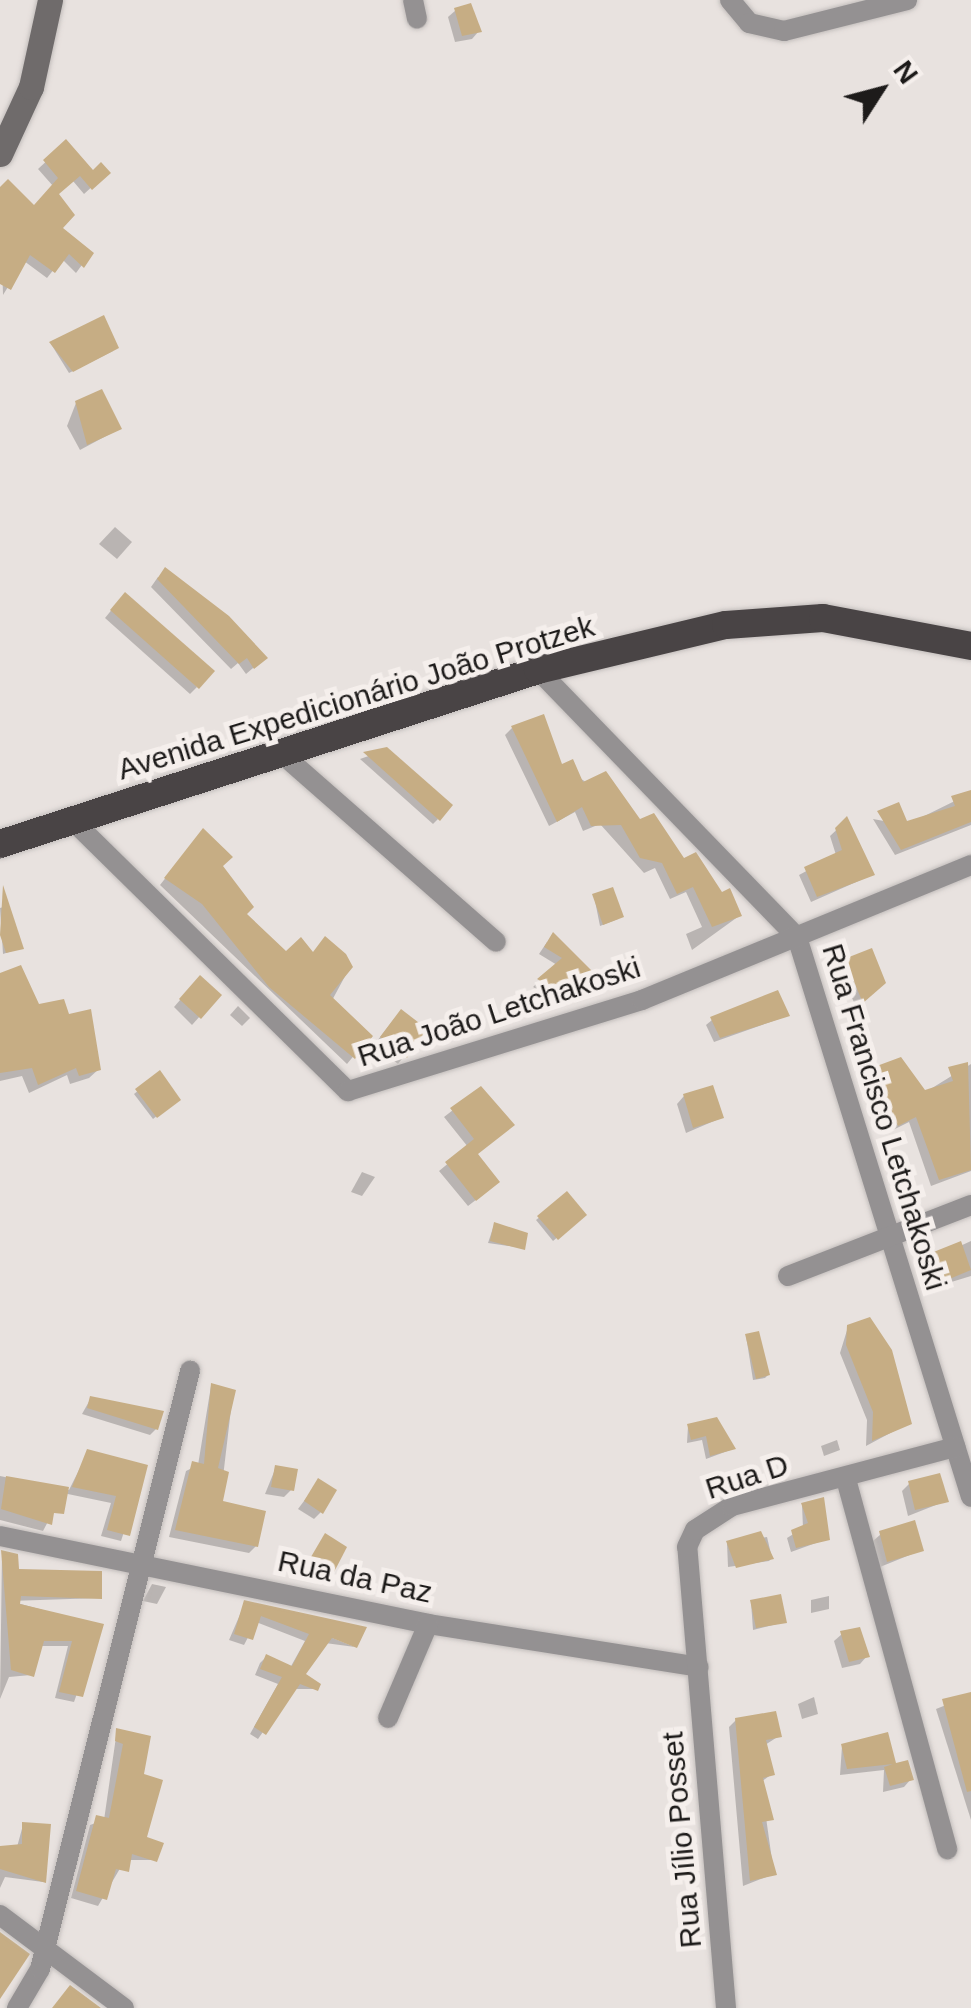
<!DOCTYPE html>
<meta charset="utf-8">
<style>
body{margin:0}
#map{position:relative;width:971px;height:2008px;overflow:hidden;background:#e8e2df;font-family:Helvetica,sans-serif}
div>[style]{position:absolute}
.shadow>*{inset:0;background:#0003}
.building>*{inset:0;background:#c6ad84}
.roads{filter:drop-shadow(0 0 2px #c3bebc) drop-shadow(0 0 2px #c3bebc)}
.minor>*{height:20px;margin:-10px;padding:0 10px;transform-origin:10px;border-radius:10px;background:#949192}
.secondary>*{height:25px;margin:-12.5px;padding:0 12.5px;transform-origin:12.5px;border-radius:12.5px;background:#6f6b6b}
.trunk>*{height:28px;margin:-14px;padding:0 14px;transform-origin:14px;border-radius:14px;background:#494445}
span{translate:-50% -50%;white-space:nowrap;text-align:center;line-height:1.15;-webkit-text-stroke:10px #f5efec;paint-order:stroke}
.street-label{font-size:30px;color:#1d1b1a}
.north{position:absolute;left:831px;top:40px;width:100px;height:100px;-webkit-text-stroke:8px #f5efec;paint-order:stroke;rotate:54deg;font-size:28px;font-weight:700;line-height:40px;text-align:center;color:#1d1b1a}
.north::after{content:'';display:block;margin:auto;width:35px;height:45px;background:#1d1b1a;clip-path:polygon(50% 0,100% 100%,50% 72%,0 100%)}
</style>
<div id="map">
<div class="shadow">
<div style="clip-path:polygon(456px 10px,479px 31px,472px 39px,455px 42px,448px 17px)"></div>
<div style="clip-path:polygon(66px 143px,93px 173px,107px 173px,84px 194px,73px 181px,56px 194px,60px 229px,90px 254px,76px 273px,62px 259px,47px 278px,24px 261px,3px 295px,0 190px,34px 208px,53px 186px,38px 169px)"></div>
<div style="clip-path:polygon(51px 344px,113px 351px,69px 373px)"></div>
<div style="clip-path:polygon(76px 403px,119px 429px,80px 450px,67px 426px)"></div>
<div style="clip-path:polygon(115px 527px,132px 542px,117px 559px,99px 544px)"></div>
<div style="clip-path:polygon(158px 577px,265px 658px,246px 674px,238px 663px,231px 669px,151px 587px)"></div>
<div style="clip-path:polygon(118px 602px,197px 687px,190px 694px,105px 618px)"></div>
<div style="clip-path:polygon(512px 728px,640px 822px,739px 916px,692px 950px,686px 934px,702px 927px,686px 892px,670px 899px,655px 868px,644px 873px,600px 824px,583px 831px,575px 812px,549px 826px,505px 735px)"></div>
<div style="clip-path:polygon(386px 750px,438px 819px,433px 824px,360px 759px)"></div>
<div style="clip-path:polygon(971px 793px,971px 825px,895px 855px,873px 819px,906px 825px)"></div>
<div style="clip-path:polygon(846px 821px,872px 875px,811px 902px,799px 875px,836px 855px,830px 836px)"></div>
<div style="clip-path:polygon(197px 838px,243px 914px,286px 954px,350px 967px,329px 1006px,370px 1036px,347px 1064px,160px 885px)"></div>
<div style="clip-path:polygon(594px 896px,618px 919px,600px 926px)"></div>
<div style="clip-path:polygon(7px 906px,21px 948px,3px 954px,0 908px)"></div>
<div style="clip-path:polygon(547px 942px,591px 974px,560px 1002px,533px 987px,557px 965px,539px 954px)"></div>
<div style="clip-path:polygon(845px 962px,876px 989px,856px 1007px,839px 968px)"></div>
<div style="clip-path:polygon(0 976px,99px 1069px,89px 1078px,70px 1084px,67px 1075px,29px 1093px,22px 1076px,0 1081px)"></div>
<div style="clip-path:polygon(193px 985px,218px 996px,192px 1025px,174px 1007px)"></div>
<div style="clip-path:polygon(238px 1006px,250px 1018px,242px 1026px,230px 1015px)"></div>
<div style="clip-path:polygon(787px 1016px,714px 1042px,706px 1025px,712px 1020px)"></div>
<div style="clip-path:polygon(394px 1019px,424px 1030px,398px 1064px,374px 1045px)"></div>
<div style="clip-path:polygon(971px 1064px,971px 1171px,931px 1186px,909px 1122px,891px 1131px,861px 1079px,868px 1072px,924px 1093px)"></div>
<div style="clip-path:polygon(159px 1074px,178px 1099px,153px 1119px,134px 1094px)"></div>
<div style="clip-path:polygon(480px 1089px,475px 1155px,490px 1189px,468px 1206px,439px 1171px,468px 1147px,444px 1117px)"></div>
<div style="clip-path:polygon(684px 1096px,721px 1118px,686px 1133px,677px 1104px)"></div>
<div style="clip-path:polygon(362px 1172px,375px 1177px,362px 1196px,351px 1192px)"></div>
<div style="clip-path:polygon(567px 1195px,584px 1215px,553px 1241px,536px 1220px)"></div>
<div style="clip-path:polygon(494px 1225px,523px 1248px,488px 1243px)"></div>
<div style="clip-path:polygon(971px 1241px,971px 1276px,935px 1287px,925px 1262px)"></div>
<div style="clip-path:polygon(848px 1327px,909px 1423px,866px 1446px,867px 1420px,840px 1353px)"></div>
<div style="clip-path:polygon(746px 1336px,768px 1375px,765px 1378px,753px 1380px)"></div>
<div style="clip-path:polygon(211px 1386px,233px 1392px,220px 1503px,256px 1546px,249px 1553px,169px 1537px,186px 1471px,198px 1465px)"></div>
<div style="clip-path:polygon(91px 1398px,156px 1429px,150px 1435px,82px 1414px)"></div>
<div style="clip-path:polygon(688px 1426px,733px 1449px,706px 1459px,702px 1440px,687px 1443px)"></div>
<div style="clip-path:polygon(837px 1440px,840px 1450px,824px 1456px,821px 1446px)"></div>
<div style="clip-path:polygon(88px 1452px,145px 1467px,121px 1541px,101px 1536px,111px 1503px,63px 1493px,43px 1531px,0 1520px,0 1476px,69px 1490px)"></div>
<div style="clip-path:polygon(276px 1467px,291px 1490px,284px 1497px,265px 1494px)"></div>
<div style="clip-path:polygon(319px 1481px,321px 1512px,314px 1519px,298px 1509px)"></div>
<div style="clip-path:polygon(909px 1484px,946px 1501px,908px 1516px,902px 1491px)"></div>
<div style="clip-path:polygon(802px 1505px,827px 1539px,791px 1552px,787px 1538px,803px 1528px)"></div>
<div style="clip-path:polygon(881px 1534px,922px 1550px,880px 1567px,873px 1541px)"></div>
<div style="clip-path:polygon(767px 1537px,772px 1558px,769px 1561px,728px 1567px,727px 1543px)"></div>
<div style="clip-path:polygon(2px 1553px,17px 1572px,100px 1598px,10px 1601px,101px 1626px,74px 1702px,55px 1698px,68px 1646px,40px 1646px,31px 1675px,9px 1677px,0 1699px)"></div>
<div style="clip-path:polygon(306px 1564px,328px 1576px,303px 1570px)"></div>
<div style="clip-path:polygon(152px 1584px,166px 1587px,157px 1604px,143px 1601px)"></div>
<div style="clip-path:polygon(829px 1596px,829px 1609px,811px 1613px,811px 1600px)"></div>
<div style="clip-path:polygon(751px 1602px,785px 1622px,753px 1630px)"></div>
<div style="clip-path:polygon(245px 1603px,355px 1647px,325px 1643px,302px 1675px,316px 1689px,293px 1689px,258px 1739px,250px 1734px,278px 1684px,255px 1675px,260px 1663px,266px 1657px,290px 1668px,305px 1641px,256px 1622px,244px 1645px,229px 1640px)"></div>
<div style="clip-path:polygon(842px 1634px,867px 1656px,860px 1664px,842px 1668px,834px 1641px)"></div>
<div style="clip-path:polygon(971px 1695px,971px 1820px,936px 1709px)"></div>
<div style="clip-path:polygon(814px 1697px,818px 1714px,802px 1719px,798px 1704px)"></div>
<div style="clip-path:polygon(736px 1720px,779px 1736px,765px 1745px,772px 1774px,761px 1782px,774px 1874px,743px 1886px,729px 1727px)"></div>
<div style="clip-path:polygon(117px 1730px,141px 1776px,144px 1838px,155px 1860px,125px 1860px,98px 1906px,71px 1898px,90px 1825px,104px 1820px)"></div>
<div style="clip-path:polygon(886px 1735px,894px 1766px,911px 1779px,904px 1787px,883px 1792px,884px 1770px,840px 1775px,842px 1746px)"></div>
<div style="clip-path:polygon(23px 1825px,43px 1882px,5px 1877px,0 1888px,0 1847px,17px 1847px)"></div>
</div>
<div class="building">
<div style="clip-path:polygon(471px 3px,482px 32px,462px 36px,454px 8px)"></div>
<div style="clip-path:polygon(66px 139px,93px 170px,101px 162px,111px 173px,92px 190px,80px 176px,59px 194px,75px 215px,63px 228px,94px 253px,84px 268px,69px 254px,55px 273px,30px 255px,11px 290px,0 284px,0 187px,8px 179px,34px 205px,58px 178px,43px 160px)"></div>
<div style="clip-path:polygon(104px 315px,119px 348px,73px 372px,49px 342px)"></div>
<div style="clip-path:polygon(102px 389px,122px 429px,87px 445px,75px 401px)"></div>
<div style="clip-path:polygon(165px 567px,229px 616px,268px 658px,254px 669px,247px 658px,239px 664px,157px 579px)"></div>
<div style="clip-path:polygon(125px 592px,215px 671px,199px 689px,110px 610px)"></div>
<div style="clip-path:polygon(544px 714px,562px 764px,573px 759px,583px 782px,606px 771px,640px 819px,654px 813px,684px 858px,696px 852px,722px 892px,730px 888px,742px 916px,712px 927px,693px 887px,677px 894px,662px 863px,640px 858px,621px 825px,591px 826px,582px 807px,557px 822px,511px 726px)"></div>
<div style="clip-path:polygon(387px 747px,453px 805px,440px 821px,363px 752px)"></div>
<div style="clip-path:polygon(971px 790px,971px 822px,901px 850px,877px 811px,899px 802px,907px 821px,955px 806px,951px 796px)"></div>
<div style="clip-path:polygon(847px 816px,875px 875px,817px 897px,804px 867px,842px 850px,835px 828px)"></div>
<div style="clip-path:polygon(203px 828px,233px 857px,223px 866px,254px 907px,247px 914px,286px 951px,301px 937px,313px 952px,325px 936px,346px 954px,353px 967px,330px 995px,373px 1036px,355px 1059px,269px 987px,202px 904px,164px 878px)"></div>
<div style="clip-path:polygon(3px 885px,24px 949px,6px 953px,0 935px)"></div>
<div style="clip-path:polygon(613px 887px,624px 917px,603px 925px,592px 894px)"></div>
<div style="clip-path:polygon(553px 932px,595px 974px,569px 997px,537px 979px,562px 958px,544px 947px)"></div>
<div style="clip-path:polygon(872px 948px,886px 983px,863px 1003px,844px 959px)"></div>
<div style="clip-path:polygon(21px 965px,39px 1004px,64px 999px,69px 1014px,91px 1009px,101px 1070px,79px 1076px,76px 1068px,38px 1085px,32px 1068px,0 1073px,0 973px)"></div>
<div style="clip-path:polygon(200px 975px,222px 995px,201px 1019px,179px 999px)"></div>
<div style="clip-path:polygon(778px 990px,790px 1016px,720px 1038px,710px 1017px)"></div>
<div style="clip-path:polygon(401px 1009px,427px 1029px,407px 1058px,380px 1037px)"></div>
<div style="clip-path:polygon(901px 1057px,925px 1090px,953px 1081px,948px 1067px,968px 1062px,971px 1170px,939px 1180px,916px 1117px,898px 1126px,884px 1094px,876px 1097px,866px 1070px)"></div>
<div style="clip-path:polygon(160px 1070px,181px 1100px,157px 1118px,135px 1089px)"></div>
<div style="clip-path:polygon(713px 1085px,724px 1118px,693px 1128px,683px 1094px)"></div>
<div style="clip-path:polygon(481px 1086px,515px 1125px,478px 1154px,500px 1182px,476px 1201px,445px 1162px,474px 1139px,450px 1108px)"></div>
<div style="clip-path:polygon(567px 1191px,587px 1215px,558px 1240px,537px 1216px)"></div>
<div style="clip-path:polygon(494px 1222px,528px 1233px,525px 1250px,490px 1241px)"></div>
<div style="clip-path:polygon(961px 1241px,971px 1270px,942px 1282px,931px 1253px)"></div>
<div style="clip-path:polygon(870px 1317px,892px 1350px,912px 1424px,872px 1441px,873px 1412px,846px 1345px,847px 1325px)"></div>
<div style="clip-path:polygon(759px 1331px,770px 1375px,756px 1379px,745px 1334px)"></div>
<div style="clip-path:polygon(211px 1383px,236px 1390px,218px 1468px,229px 1472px,223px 1501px,266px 1511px,258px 1547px,175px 1530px,192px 1461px,204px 1464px)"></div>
<div style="clip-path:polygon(90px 1396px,164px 1411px,158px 1430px,87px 1408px)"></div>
<div style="clip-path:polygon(717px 1417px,736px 1449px,710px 1456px,706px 1436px,691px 1440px,687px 1424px)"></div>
<div style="clip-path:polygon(87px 1449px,148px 1465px,130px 1536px,107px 1530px,116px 1496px,72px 1487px)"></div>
<div style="clip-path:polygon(275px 1465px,298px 1469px,294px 1491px,271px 1487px)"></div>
<div style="clip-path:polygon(940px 1473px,949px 1502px,915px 1510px,908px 1481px)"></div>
<div style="clip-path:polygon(6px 1476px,69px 1487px,64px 1514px,54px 1513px,52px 1525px,1px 1509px)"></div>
<div style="clip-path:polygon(318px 1478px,337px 1490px,323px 1514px,304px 1501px)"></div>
<div style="clip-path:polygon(824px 1497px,830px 1540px,796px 1548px,791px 1530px,808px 1523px,801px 1503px)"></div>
<div style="clip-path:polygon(915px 1520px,924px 1551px,887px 1562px,879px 1531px)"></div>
<div style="clip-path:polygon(761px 1531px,774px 1559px,736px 1568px,726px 1541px)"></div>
<div style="clip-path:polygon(325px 1533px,347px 1547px,332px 1576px,308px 1562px)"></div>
<div style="clip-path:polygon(1px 1550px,18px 1554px,19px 1569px,102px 1571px,102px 1599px,21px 1596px,20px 1604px,104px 1624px,83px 1697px,59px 1692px,72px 1641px,44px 1641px,34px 1677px,11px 1670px)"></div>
<div style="clip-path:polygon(781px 1594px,787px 1623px,756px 1628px,750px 1600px)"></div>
<div style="clip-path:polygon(244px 1600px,367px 1627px,357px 1648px,332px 1638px,306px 1674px,321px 1684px,318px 1691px,300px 1684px,266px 1735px,254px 1727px,282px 1677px,260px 1669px,266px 1654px,292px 1666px,309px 1634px,261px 1616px,253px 1640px,234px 1634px)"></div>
<div style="clip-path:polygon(860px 1627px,870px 1657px,849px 1662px,840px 1631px)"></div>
<div style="clip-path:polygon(971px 1692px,971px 1791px,967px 1792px,942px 1699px)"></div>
<div style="clip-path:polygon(776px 1711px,782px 1737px,766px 1740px,775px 1775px,763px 1778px,774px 1820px,762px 1822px,777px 1875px,750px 1881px,735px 1718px)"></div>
<div style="clip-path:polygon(116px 1728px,151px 1736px,144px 1774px,163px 1780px,147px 1837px,164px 1843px,157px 1862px,132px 1854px,129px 1872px,116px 1869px,107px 1900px,76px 1891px,96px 1815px,109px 1818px,123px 1744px,115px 1741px)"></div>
<div style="clip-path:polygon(888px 1732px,896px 1763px,908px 1760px,914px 1780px,890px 1786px,884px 1767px,893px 1764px,847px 1769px,841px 1744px)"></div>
<div style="clip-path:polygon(22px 1822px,51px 1824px,46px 1883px,0 1869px,0 1846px,22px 1844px)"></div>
<div style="clip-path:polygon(0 1932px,30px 1954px,0 1999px)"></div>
<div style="clip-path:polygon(70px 1985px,101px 2008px,52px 2008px)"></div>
</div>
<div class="roads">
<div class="minor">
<div style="left:413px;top:0;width:19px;rotate:78deg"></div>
<div style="left:730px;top:0;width:30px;rotate:50deg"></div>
<div style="left:749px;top:23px;width:36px;rotate:13deg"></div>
<div style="left:784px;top:31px;width:127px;rotate:-14.1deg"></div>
<div style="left:538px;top:670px;width:372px;rotate:45.9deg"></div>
<div style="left:797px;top:937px;width:586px;rotate:72.74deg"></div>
<div style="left:281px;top:753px;width:286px;rotate:41.3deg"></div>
<div style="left:72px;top:820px;width:387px;rotate:44.5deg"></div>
<div style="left:348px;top:1091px;width:308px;rotate:-17.2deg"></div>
<div style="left:642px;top:1000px;width:356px;rotate:-22.3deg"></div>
<div style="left:788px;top:1276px;width:196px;rotate:-21.2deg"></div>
<div style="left:846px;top:1479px;width:384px;rotate:74.7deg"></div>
<div style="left:0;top:1536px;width:437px;rotate:11.6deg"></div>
<div style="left:428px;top:1624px;width:274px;rotate:9deg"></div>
<div style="left:388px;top:1718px;width:102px;rotate:-66.9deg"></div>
<div style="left:0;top:1915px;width:155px;rotate:36.9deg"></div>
<div style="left:17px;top:2008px;width:45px;rotate:-59.5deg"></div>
<div style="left:40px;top:1969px;width:617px;rotate:-75.92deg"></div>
<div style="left:726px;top:2008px;width:463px;rotate:-94.8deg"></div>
<div style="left:687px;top:1547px;width:19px;rotate:-65deg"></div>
<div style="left:695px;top:1530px;width:44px;rotate:-33deg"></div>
<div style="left:732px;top:1506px;width:231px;rotate:-14.8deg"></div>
</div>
<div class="secondary">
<div style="left:0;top:154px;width:74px;rotate:-65.2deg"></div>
<div style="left:31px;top:87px;width:89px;rotate:-77.7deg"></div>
</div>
<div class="trunk">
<div style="left:0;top:844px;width:565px;rotate:-17.92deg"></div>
<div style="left:538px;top:670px;width:193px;rotate:-13.5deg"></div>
<div style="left:726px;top:625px;width:97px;rotate:-4.1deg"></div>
<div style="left:823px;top:618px;width:151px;rotate:10.7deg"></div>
</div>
</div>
<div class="street-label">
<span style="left:356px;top:698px;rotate:-17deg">Avenida Expedicionário João Protzek</span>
<span style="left:499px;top:1012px;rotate:-18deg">Rua João Letchakoski</span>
<span style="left:884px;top:1117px;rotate:73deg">Rua Francisco Letchakoski</span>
<span style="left:747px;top:1477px;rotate:-18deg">Rua D</span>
<span style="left:355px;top:1577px;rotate:12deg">Rua da Paz</span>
<span style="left:682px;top:1840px;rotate:-95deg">Rua Jílio Posset</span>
</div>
<div class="north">N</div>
</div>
